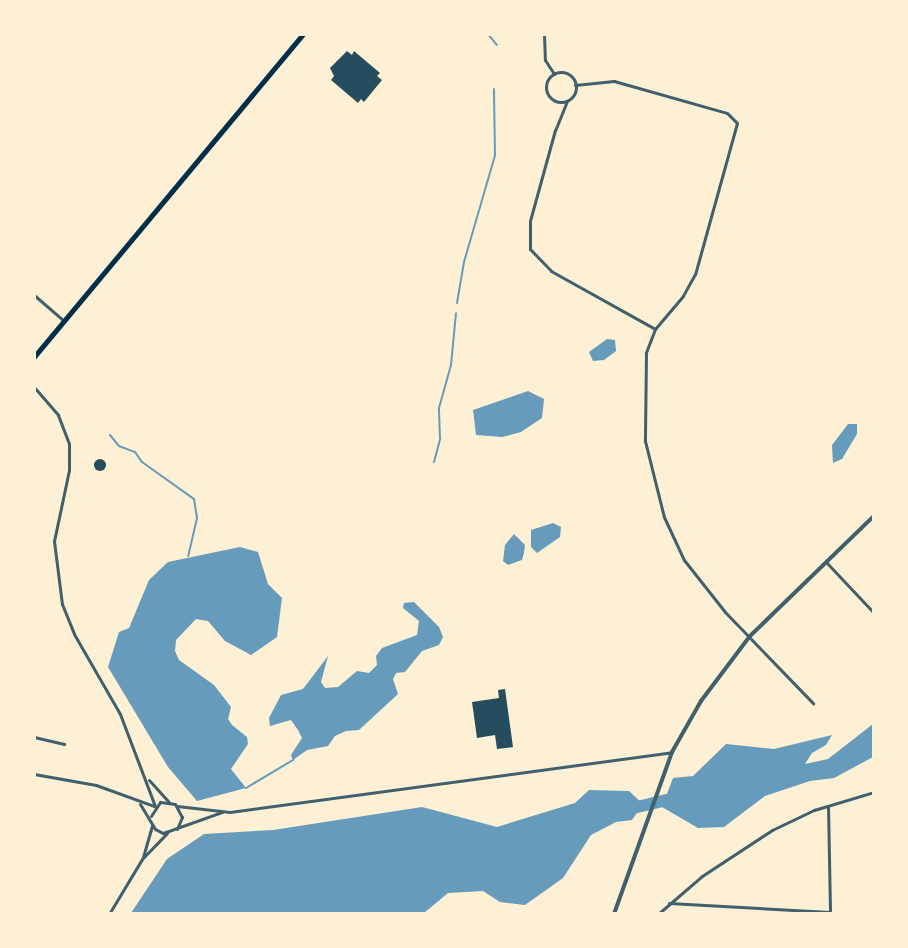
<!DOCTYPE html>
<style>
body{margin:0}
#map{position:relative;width:908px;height:948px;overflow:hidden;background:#fdf0d5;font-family:"Fira Sans",sans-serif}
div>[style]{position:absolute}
.water>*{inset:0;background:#669bbc}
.stream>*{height:2px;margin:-1px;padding:0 1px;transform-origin:1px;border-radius:1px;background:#669bbc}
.river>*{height:12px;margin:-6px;padding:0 6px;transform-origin:6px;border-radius:6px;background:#669bbc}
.building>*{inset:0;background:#264d5e}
.round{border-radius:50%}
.minor>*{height:3px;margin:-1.5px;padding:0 1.5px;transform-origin:1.5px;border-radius:1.5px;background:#3f606c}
.minor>.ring{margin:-1.5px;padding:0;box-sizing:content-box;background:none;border:3px solid #3f606c;border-radius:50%}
.tertiary>*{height:4px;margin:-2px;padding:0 2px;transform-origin:2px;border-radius:2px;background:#3f606c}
.secondary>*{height:4.5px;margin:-2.25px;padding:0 2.25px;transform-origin:2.25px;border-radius:2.25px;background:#003049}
span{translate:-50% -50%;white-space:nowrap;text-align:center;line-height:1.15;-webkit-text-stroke:5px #fdf0d5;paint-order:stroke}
.frame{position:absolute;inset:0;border:36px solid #fdf0d5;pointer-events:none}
</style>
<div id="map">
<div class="water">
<div style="clip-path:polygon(607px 339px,615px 340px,616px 351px,604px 360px,593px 361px,589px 352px)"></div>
<div style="clip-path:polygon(528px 391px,544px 399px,542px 418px,521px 432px,502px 437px,476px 435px,473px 410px)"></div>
<div style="clip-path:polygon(848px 424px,857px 424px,857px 434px,842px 459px,833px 463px,832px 445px)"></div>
<div style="clip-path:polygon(553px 523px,561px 527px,560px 537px,537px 553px,531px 547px,531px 530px)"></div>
<div style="clip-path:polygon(514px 534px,525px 545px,524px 553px,522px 560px,508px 565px,503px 561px,505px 545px)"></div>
<div style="clip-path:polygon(240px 547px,258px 552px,268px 584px,282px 598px,277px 637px,251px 655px,225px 641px,208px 621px,196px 619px,176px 640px,175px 651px,179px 660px,214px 685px,231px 707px,228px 719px,232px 725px,247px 737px,248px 744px,231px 769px,246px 788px,197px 801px,168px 767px,108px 667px,119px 632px,129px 628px,149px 580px,168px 562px)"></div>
<div style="clip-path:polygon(414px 602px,439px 627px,443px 637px,439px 645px,422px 651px,405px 672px,396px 673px,393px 679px,398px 694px,359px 730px,346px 731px,335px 736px,328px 746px,307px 750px,293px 760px,291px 755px,302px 738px,298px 730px,291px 720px,270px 726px,269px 718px,281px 695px,303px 689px,328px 656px,321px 682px,325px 688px,338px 687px,357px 671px,369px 673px,377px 665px,376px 656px,382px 648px,417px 635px,419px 621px,403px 608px,404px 603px)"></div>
<div style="clip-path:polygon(873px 724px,873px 757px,834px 778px,810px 781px,765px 796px,724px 827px,698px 828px,662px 807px,673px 778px,693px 776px,726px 744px,774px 749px,832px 735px,826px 745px,812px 753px,805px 764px,828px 759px)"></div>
<div style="clip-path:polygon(589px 790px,629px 791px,643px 804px,632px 820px,616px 822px,591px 835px,563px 878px,525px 905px,500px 902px,483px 891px,448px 893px,424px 913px,131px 913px,167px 859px,204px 834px,273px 830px,422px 807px,497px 827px,575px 803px)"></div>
</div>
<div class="stream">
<div style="left:488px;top:34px;width:14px;rotate:51deg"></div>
<div style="left:457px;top:303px;width:42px;rotate:-80.3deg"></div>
<div style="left:464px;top:262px;width:111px;rotate:-73.8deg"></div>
<div style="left:495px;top:155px;width:66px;rotate:-90.9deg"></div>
<div style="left:110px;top:435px;width:14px;rotate:51deg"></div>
<div style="left:119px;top:446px;width:17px;rotate:21deg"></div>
<div style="left:135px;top:452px;width:12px;rotate:55deg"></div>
<div style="left:142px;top:462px;width:64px;rotate:35.4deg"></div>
<div style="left:194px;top:499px;width:19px;rotate:81deg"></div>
<div style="left:197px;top:518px;width:39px;rotate:103deg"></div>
<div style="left:434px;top:462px;width:24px;rotate:-75deg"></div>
<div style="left:440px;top:439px;width:31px;rotate:-92deg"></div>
<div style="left:439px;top:408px;width:45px;rotate:-74.4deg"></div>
<div style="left:451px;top:365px;width:52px;rotate:-84.5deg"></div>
<div style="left:246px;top:788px;width:55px;rotate:-30.8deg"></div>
</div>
<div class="river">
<div style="left:629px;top:809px;width:51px;rotate:-13.5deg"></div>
</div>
<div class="building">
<div style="clip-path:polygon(347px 51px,352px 55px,354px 51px,380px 73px,377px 76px,382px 80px,364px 102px,361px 99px,358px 103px,331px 80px,334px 76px,330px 68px)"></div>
<div class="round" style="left:94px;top:459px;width:12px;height:12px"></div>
<div style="clip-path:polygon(505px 689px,513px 747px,497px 749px,495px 735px,477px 738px,472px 702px,499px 698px,498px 690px)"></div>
</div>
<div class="minor">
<div style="left:544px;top:34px;width:26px;rotate:88deg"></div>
<div style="left:545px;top:60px;width:17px;rotate:57deg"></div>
<div class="ring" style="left:546px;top:72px;width:27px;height:27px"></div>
<div style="left:575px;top:85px;width:39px;rotate:-6deg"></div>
<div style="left:614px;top:81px;width:117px;rotate:15.8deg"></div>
<div style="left:727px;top:113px;width:14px;rotate:45deg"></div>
<div style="left:737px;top:123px;width:157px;rotate:105.5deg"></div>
<div style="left:695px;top:274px;width:25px;rotate:119deg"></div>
<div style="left:683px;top:296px;width:43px;rotate:130.3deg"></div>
<div style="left:655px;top:329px;width:26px;rotate:111deg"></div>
<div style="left:646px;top:353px;width:88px;rotate:90.7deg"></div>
<div style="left:645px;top:441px;width:78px;rotate:76deg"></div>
<div style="left:664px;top:517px;width:47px;rotate:65.1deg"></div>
<div style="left:684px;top:560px;width:66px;rotate:51.7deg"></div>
<div style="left:725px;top:612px;width:127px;rotate:46deg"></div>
<div style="left:567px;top:101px;width:31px;rotate:112deg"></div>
<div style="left:555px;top:130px;width:94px;rotate:105.4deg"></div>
<div style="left:530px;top:221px;width:28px;rotate:90deg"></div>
<div style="left:530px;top:249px;width:30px;rotate:46deg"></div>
<div style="left:551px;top:271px;width:119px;rotate:29.1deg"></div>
<div style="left:34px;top:295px;width:40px;rotate:41deg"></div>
<div style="left:34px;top:387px;width:37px;rotate:49deg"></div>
<div style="left:58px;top:415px;width:31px;rotate:69deg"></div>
<div style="left:69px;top:444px;width:26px;rotate:90deg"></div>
<div style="left:69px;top:470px;width:73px;rotate:101.9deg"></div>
<div style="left:54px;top:541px;width:64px;rotate:82.8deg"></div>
<div style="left:62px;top:604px;width:32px;rotate:68deg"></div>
<div style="left:74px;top:634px;width:92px;rotate:60.1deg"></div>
<div style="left:120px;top:714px;width:98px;rotate:69.2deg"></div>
<div style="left:826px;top:562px;width:70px;rotate:46.7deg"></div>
<div style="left:34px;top:737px;width:31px;rotate:13deg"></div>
<div style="left:34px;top:774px;width:63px;rotate:10.1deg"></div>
<div style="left:96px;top:785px;width:62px;rotate:19.9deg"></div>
<div style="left:149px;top:780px;width:30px;rotate:48deg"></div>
<div style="left:140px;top:804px;width:29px;rotate:59deg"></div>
<div style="left:155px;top:829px;width:9px;rotate:27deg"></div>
<div style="left:163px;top:833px;width:63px;rotate:-19.6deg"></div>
<div style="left:177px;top:806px;width:53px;rotate:6.5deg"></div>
<div style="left:230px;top:812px;width:446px;rotate:-7.7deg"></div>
<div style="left:828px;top:806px;width:106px;rotate:88.9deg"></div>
<div style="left:151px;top:816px;width:17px;rotate:-57deg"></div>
<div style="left:160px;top:802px;width:15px;rotate:8deg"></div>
<div style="left:175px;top:804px;width:15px;rotate:62deg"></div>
<div style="left:182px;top:817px;width:13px;rotate:113deg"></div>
<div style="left:143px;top:857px;width:33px;rotate:-74deg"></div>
<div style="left:669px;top:903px;width:161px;rotate:3.2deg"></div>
<div style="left:109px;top:914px;width:64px;rotate:-59deg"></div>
<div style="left:142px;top:859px;width:36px;rotate:-46deg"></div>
<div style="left:658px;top:914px;width:58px;rotate:-40.8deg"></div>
<div style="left:702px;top:876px;width:84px;rotate:-33.3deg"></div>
<div style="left:772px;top:830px;width:47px;rotate:-25.5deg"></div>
<div style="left:814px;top:810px;width:63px;rotate:-16.7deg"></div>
</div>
<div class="tertiary">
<div style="left:614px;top:914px;width:172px;rotate:-70.3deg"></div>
<div style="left:672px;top:752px;width:59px;rotate:-60.4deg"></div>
<div style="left:701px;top:701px;width:81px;rotate:-53deg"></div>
<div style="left:750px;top:636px;width:173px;rotate:-44.1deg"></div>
</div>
<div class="secondary">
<div style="left:34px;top:357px;width:420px;rotate:-50.2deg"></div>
</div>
<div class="frame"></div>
</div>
